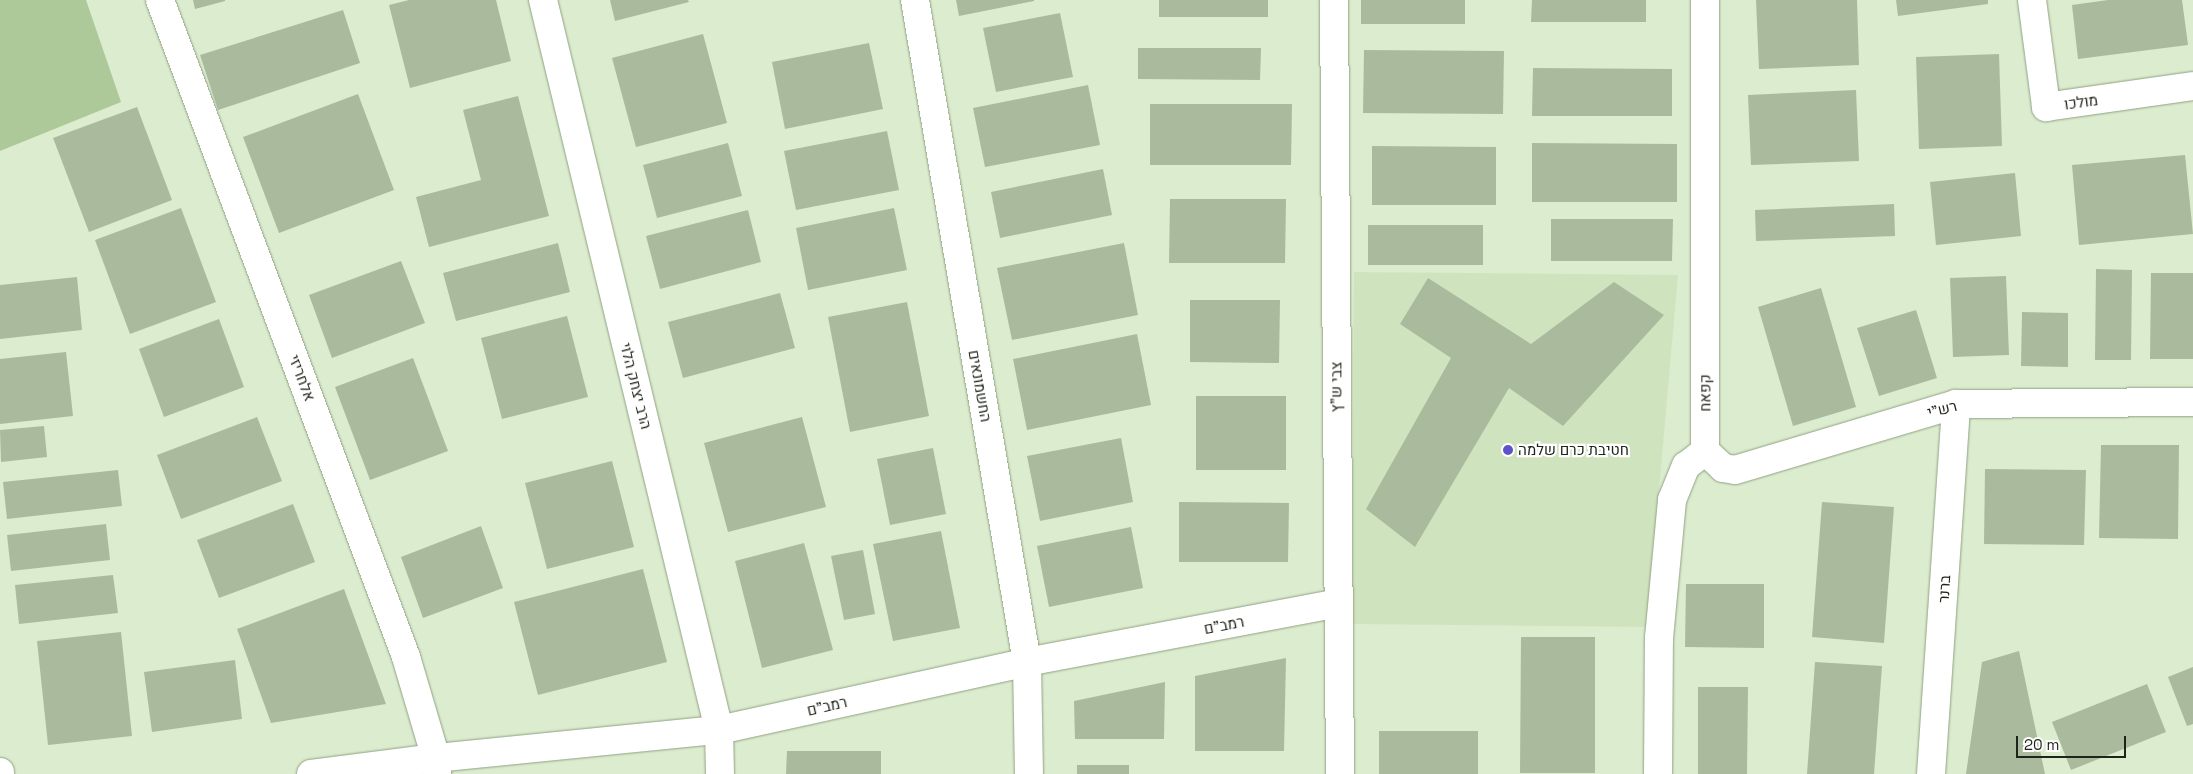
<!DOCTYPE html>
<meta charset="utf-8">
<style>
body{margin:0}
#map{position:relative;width:2193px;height:774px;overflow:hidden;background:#dbedce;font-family:"Space Grotesk",Heebo,sans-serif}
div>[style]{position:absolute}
.built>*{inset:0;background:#cfe4be}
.green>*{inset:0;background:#adc899}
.building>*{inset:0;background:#aabb9d}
.roads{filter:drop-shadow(0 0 1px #91a184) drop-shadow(0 0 1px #91a184)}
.minor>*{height:28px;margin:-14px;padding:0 14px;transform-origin:14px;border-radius:14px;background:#fff}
.tertiary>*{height:28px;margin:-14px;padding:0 14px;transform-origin:14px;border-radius:14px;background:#fff}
.dots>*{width:14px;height:14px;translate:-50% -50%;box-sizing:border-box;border:2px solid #fff;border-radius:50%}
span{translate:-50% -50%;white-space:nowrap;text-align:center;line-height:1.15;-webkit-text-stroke:4.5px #fff;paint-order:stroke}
.street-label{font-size:15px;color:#1e2419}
.poi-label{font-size:15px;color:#1e2419}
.left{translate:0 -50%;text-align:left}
.scale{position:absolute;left:2016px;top:736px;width:110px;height:22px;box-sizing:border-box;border:2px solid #1e2419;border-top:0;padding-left:6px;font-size:15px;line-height:18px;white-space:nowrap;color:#1e2419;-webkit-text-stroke:4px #fff;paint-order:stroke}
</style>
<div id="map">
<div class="built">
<div style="clip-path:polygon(1354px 272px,1678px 275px,1647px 627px,1352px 624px)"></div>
</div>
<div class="green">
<div style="clip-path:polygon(0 0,86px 0,121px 102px,0 151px)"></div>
</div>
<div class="building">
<div style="clip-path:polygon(193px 0,225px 0,225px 1px,195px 9px)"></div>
<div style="clip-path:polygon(409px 0,496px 0,511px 61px,410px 88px,389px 5px)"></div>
<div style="clip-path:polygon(610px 0,688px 0,689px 2px,615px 21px)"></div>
<div style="clip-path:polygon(956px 0,1034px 0,1034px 1px,959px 16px)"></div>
<div style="clip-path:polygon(1159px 0,1268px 0,1268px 17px,1159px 17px)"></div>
<div style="clip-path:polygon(1361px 0,1465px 0,1465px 24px,1361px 24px)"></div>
<div style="clip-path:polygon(1532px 0,1646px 0,1646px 22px,1531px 22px)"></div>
<div style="clip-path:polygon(1756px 0,1857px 0,1859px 65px,1759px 69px)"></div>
<div style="clip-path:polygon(1896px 0,1988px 0,1988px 4px,1898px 16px)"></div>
<div style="clip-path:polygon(2108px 0,2182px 0,2188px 45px,2078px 59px,2072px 5px)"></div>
<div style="clip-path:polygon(343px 10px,360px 63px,218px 110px,200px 55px)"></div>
<div style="clip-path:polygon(1060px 13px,1073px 77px,996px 92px,983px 28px)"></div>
<div style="clip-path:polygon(703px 34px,727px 123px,636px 147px,612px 58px)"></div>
<div style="clip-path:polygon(869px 43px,883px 109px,785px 129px,772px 62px)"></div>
<div style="clip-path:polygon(1138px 48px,1261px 48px,1260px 80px,1138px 79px)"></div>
<div style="clip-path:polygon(1364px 50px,1504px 51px,1503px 114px,1363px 113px)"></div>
<div style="clip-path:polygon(1999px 54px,2002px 146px,1919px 149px,1916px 57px)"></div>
<div style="clip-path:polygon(1533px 68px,1672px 69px,1672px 116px,1532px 116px)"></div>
<div style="clip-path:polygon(1088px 85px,1100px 145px,985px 167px,973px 108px)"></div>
<div style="clip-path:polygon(1856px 90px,1859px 161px,1751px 165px,1748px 95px)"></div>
<div style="clip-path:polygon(358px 94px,394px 190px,279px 233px,243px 137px)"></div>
<div style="clip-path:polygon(518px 96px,549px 216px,429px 247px,416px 197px,481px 180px,463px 110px)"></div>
<div style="clip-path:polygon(1150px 104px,1292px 104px,1291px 165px,1150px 165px)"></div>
<div style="clip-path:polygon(137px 107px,172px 200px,89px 232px,53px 138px)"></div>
<div style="clip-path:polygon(887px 131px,899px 190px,796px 210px,784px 151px)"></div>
<div style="clip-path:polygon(728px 143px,742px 196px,657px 218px,643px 165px)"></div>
<div style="clip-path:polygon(1532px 143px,1677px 144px,1677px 202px,1532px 202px)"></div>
<div style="clip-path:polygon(1372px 146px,1496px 147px,1496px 205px,1372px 205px)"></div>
<div style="clip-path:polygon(2185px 155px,2193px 234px,2079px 245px,2072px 165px)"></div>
<div style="clip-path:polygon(1103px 169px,1112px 215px,1000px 238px,991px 192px)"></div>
<div style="clip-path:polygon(2015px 173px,2021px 236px,1936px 245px,1930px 182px)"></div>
<div style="clip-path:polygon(1170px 199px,1286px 199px,1285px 263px,1169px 263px)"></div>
<div style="clip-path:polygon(1894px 204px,1895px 236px,1756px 241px,1755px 210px)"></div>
<div style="clip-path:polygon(181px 208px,216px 302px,130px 334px,95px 240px)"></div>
<div style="clip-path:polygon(894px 208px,907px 270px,808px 290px,796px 228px)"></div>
<div style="clip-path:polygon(748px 210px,761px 262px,660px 289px,646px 236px)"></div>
<div style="clip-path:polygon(1551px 219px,1673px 219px,1672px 261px,1551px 261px)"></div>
<div style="clip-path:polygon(1368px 225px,1483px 225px,1483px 265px,1368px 265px)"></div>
<div style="clip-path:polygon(558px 243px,570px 292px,456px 321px,443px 273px)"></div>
<div style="clip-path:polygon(1124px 243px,1138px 315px,1012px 340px,997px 268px)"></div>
<div style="clip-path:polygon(401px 261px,425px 323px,332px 358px,309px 295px)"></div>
<div style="clip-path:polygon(2096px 269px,2132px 270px,2131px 360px,2095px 360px)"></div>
<div style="clip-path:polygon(2151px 273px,2193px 273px,2193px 359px,2150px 359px)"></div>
<div style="clip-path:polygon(2006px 276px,2009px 355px,1953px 357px,1950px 278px)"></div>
<div style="clip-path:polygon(77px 277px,82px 330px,0 339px,0 285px)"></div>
<div style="clip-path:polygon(1428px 278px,1531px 344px,1614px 282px,1664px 315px,1563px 426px,1509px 388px,1415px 547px,1366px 509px,1451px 358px,1400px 324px)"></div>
<div style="clip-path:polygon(1821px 288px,1856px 407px,1793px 426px,1758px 307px)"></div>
<div style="clip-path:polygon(780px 293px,795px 348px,683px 378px,668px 322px)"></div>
<div style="clip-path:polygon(1190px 300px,1280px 300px,1279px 363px,1190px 362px)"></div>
<div style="clip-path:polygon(907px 302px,929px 416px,850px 432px,828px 317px)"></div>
<div style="clip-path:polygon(1916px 310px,1937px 378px,1879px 396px,1857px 328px)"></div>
<div style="clip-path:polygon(2022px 312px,2068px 313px,2068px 367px,2021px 366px)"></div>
<div style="clip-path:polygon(567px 316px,588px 397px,502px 419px,481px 338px)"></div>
<div style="clip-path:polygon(219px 319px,244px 387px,164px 417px,139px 349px)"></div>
<div style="clip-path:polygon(1137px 334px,1151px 405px,1027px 430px,1013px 359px)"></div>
<div style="clip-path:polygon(66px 352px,73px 416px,0 424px,0 359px)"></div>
<div style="clip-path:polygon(413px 358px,448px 451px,370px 480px,335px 387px)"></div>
<div style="clip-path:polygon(1196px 396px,1286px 396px,1286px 470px,1196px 470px)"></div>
<div style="clip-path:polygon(257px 417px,282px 481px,181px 519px,157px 455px)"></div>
<div style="clip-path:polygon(802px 417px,826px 507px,728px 532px,704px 443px)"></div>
<div style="clip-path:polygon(44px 426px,47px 457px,1px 462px,0 430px)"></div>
<div style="clip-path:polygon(1121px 438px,1133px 502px,1040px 521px,1027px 456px)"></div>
<div style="clip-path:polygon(2101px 445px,2179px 445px,2178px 539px,2099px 538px)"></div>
<div style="clip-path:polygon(933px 448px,946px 514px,890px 525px,877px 459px)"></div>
<div style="clip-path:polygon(612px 461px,634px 547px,547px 569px,525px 483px)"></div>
<div style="clip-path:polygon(1985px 469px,2086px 470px,2084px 545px,1984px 544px)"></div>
<div style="clip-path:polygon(118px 470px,122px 506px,7px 519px,3px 482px)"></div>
<div style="clip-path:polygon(1179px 502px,1289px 503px,1288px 562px,1179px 562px)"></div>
<div style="clip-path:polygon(1822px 502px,1894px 507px,1884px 643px,1812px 637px)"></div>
<div style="clip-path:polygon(293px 504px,315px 562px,219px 598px,197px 540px)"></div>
<div style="clip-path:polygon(106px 524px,110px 560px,11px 571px,7px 535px)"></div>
<div style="clip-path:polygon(481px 526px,503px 588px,423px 618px,401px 557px)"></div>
<div style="clip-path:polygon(1131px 527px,1143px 588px,1049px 607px,1037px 546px)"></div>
<div style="clip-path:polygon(941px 531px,960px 628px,893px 641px,873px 544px)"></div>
<div style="clip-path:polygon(804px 543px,833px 650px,762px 668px,735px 561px)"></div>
<div style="clip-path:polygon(863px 550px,875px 614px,844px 620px,831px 556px)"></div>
<div style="clip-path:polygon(643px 569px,667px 662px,538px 695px,514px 602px)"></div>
<div style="clip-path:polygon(113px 575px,118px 613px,19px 624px,15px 585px)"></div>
<div style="clip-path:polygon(1686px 584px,1764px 584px,1764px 648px,1685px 647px)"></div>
<div style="clip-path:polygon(344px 589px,386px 704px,271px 723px,237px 629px)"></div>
<div style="clip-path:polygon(121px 632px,132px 736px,48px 745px,37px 641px)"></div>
<div style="clip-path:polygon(1521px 637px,1595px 637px,1595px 773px,1520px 773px)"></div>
<div style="clip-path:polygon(2019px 651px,2045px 774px,1966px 774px,1982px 662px)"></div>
<div style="clip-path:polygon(1286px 658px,1284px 751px,1195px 751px,1195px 676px)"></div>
<div style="clip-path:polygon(235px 660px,242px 719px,152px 732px,144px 672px)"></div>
<div style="clip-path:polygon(1815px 662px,1882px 666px,1874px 774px,1807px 774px)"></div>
<div style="clip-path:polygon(2193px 667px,2193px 724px,2187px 726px,2168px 677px)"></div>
<div style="clip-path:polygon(1165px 682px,1164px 739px,1075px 739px,1074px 701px)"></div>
<div style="clip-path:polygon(2147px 684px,2166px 732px,2071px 770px,2052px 722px)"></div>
<div style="clip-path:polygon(1698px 687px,1748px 687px,1747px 774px,1698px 774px)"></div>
<div style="clip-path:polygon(1379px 731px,1478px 731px,1478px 774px,1379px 774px)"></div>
<div style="clip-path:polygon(787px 751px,881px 751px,881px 774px,786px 774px)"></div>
<div style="clip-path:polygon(1077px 765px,1129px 765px,1129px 774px,1077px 774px)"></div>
</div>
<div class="roads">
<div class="minor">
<div style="left:160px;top:0;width:702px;rotate:69.47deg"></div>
<div style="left:406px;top:657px;width:105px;rotate:73.5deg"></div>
<div style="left:436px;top:758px;width:16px;rotate:86deg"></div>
<div style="left:543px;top:0;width:751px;rotate:76.44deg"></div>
<div style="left:719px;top:730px;width:44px;rotate:88.7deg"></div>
<div style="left:915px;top:0;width:671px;rotate:80.4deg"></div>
<div style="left:1027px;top:662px;width:112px;rotate:89deg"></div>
<div style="left:1334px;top:0;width:774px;rotate:89.56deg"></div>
<div style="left:2032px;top:0;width:108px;rotate:82.5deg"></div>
<div style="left:2046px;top:107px;width:148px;rotate:-8.1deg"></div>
<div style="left:1705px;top:451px;width:25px;rotate:43deg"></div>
<div style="left:1723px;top:468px;width:12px;rotate:9deg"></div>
<div style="left:1735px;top:470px;width:231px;rotate:-16.6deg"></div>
<div style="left:1956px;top:404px;width:237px;rotate:-0.5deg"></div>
<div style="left:311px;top:774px;width:126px;rotate:-7.3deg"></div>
<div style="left:436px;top:758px;width:284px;rotate:-5.7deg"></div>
<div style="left:719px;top:730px;width:315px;rotate:-12.4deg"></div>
<div style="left:1027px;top:662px;width:317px;rotate:-10.7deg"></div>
<div style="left:1658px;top:774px;width:136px;rotate:-89.6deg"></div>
<div style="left:1659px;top:638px;width:139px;rotate:-84.6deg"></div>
<div style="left:1672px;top:500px;width:37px;rotate:-68deg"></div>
<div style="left:1686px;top:466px;width:24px;rotate:-38deg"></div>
<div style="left:1705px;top:451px;width:451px;rotate:-90deg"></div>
<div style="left:1931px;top:774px;width:371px;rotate:-86.1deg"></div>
</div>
<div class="tertiary">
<div style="left:0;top:772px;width:2px;rotate:90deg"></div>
</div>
</div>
<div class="dots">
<div style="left:1508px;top:450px;background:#5c52ca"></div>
</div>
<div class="street-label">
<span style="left:2081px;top:102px;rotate:-8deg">מולכו</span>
<span style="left:302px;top:378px;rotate:69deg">אלחריזי</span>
<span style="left:636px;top:386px;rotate:76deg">הרב יצחק הלוי</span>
<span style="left:980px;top:386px;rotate:80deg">החשמונאים</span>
<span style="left:1336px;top:387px;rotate:-90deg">צבי ש"ץ</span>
<span style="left:1705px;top:393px;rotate:-90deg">קפאח</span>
<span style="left:1942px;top:409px;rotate:-14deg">רש"י</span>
<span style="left:1944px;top:589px;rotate:-86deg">ברנר</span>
<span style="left:1224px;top:625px;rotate:-11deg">רמב"ם</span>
<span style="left:827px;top:706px;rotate:-13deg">רמב"ם</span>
</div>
<div class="poi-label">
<span class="left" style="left:1518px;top:450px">חטיבת כרם שלמה</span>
</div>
<div class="scale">20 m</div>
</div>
